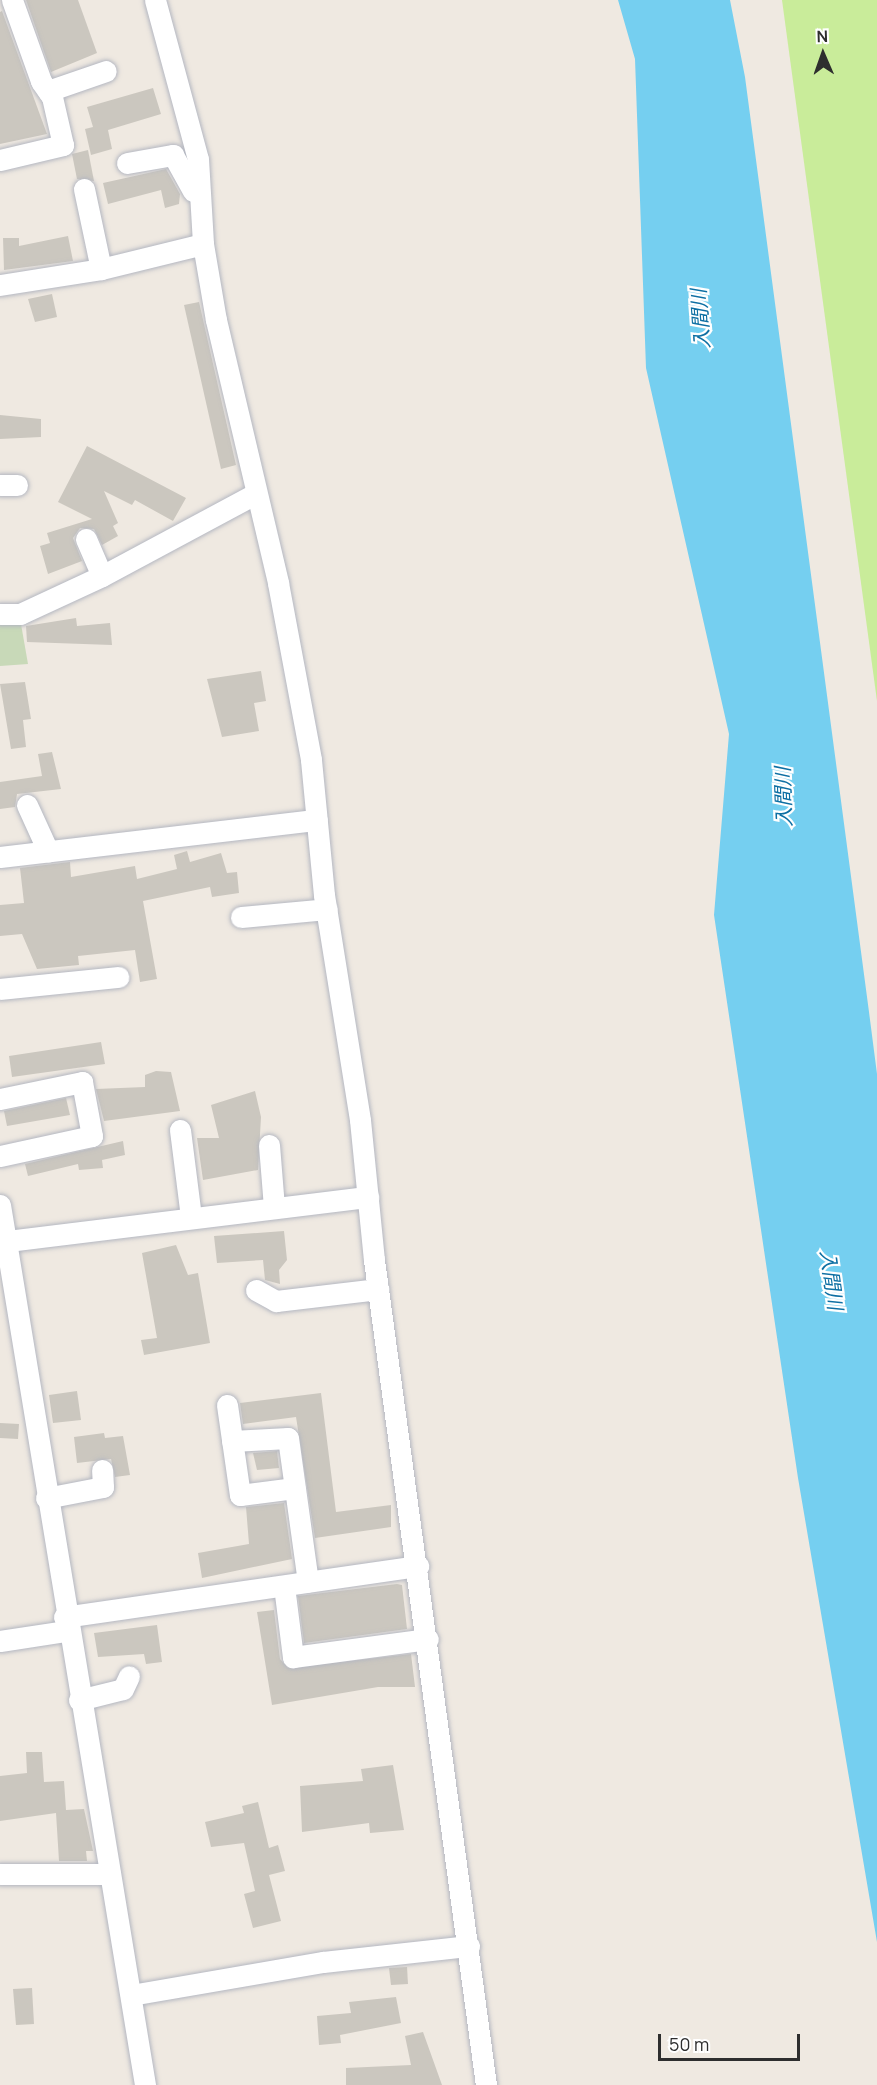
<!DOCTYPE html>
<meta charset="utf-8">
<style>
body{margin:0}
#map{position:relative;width:877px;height:2085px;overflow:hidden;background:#efe9e1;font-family:Manrope,"Noto Sans JP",sans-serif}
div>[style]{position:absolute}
.cemetery>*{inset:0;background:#c8d9b8}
.pitch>*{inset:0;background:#c9ec9a}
.water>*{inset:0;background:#75cff0}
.building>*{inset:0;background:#cbc7bf}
.roads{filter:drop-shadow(0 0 2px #b4b7c1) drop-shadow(0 0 2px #b4b7c1)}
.minor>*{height:21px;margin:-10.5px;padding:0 10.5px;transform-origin:10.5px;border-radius:10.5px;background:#fff}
span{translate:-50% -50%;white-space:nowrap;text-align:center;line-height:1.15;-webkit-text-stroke:4.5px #fff;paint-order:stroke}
.water-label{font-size:20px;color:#0d6fa3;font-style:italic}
.north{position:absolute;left:793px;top:24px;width:60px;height:60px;-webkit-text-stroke:4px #fff;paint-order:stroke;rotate:358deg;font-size:16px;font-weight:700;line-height:24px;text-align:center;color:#2e2e2e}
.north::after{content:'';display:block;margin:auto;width:21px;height:27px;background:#2e2e2e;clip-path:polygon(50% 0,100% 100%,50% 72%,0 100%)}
.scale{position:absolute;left:658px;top:2034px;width:142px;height:27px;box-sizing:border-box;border:3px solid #2e2e2e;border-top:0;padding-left:8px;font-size:18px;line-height:21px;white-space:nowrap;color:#2e2e2e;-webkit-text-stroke:4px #fff;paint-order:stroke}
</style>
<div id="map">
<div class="cemetery">
<div style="clip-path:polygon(21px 624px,28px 664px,0 666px,0 625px)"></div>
</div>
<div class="pitch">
<div style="clip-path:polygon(782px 0,877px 0,877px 701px)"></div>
</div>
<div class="water">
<div style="clip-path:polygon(618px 0,730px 0,745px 77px,869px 1012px,877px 1074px,877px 1942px,798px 1478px,714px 915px,729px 734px,646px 368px,635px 59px)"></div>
</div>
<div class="building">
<div style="clip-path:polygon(26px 0,78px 0,97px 53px,51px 72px)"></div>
<div style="clip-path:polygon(2px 11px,47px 134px,0 144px,0 12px)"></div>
<div style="clip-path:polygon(153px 88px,161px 114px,108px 130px,112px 149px,91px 155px,85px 129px,93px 127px,87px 107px)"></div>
<div style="clip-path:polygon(88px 150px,94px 181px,77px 179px,72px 154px)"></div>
<div style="clip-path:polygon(166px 169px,180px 194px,179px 204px,165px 208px,161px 190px,108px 204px,103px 183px)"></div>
<div style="clip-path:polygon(68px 236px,73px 261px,4px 270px,3px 238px,19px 238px,19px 246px)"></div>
<div style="clip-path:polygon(52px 294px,57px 317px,35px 322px,28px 299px)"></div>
<div style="clip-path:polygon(199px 302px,236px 465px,221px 469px,184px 305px)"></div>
<div style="clip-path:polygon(0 415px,41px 419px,41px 437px,0 439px)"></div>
<div style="clip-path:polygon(87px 446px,186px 498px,173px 521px,135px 500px,132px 505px,104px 491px,118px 523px,113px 526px,118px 536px,102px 545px,94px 529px,80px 528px,73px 538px,82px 561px,48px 574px,40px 546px,50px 543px,47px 533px,92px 519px,58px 502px)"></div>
<div style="clip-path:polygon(76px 618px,77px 626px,110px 623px,112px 645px,27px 642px,26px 626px)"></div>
<div style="clip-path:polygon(261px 671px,266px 701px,254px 703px,259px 731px,222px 737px,207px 679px)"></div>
<div style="clip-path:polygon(25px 682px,31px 719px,23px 720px,26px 747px,11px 749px,0 684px)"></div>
<div style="clip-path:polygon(52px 752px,61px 789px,17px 794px,15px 807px,0 809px,0 782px,42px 776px,38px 754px)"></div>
<div style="clip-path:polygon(187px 851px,190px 862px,221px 853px,227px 873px,237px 872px,239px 893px,212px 897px,210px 887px,143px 901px,157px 979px,140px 982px,135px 950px,78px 956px,79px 965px,37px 969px,22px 934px,0 936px,0 905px,24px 903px,20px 868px,70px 862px,71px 877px,135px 866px,137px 879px,177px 869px,174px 855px)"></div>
<div style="clip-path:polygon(101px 1042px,105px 1064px,12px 1077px,9px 1056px)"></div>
<div style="clip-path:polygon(156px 1071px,171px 1072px,180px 1111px,104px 1121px,96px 1089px,145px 1087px,145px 1075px)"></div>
<div style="clip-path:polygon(255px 1091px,261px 1117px,258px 1170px,203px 1180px,197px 1138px,219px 1138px,211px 1105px)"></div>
<div style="clip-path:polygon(66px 1098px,70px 1115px,7px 1126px,4px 1111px)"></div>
<div style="clip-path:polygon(123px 1141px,125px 1155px,102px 1160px,103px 1168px,79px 1170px,78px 1164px,28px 1176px,25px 1164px)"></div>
<div style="clip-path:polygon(284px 1231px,287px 1260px,279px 1270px,280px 1284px,265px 1280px,263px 1260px,217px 1263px,214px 1236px)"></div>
<div style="clip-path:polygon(176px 1245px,188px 1275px,198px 1273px,210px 1343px,144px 1355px,141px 1340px,157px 1338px,142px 1253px)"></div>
<div style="clip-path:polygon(77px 1391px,81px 1420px,53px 1423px,49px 1395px)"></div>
<div style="clip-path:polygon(321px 1393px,336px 1512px,391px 1505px,391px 1527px,315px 1538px,296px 1417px,243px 1424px,240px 1403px)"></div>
<div style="clip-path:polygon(0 1423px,19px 1424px,18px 1439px,0 1438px)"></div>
<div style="clip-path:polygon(104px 1433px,105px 1438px,123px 1436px,130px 1475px,115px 1477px,111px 1459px,77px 1463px,74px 1437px)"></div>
<div style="clip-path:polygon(277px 1451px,279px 1468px,257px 1470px,253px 1453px)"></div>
<div style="clip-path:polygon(284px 1503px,292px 1559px,202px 1578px,198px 1553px,249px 1544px,246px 1507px)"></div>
<div style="clip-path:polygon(397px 1584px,402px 1585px,407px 1629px,304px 1643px,298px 1596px)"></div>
<div style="clip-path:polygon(274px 1610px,280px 1659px,288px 1668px,411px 1654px,415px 1687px,378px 1687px,272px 1705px,257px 1612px)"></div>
<div style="clip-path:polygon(157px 1625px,162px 1662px,146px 1664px,144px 1654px,98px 1657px,94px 1633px)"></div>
<div style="clip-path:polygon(26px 1752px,42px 1752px,44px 1782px,64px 1781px,66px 1810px,84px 1809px,93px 1851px,86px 1851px,87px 1861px,59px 1861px,56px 1813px,0 1821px,0 1776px,27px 1773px)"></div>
<div style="clip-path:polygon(393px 1765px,404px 1830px,370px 1833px,369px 1823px,302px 1832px,300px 1786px,363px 1781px,361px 1769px)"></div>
<div style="clip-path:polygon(258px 1802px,269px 1848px,278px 1845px,285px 1871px,269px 1875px,281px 1921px,253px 1928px,244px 1894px,255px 1891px,244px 1843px,211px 1847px,205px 1822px,244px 1813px,242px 1806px)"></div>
<div style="clip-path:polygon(407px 1967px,408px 1984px,391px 1985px,389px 1968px)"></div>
<div style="clip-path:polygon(32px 1988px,34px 2024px,16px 2025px,13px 1989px)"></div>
<div style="clip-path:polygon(396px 1997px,401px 2023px,340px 2035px,341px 2043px,319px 2045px,317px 2016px,351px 2013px,349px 2002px)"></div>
<div style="clip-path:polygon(423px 2032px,442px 2085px,346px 2085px,346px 2068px,411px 2065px,405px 2036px)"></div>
</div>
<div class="roads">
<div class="minor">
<div style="left:155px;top:0;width:165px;rotate:74.9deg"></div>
<div style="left:198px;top:159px;width:85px;rotate:86.6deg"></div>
<div style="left:203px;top:244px;width:77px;rotate:80.3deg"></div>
<div style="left:216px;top:320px;width:270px;rotate:76.7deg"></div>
<div style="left:278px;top:583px;width:180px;rotate:79.4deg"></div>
<div style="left:311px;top:760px;width:136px;rotate:84.5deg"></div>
<div style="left:324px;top:895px;width:228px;rotate:80.9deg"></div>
<div style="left:360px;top:1120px;width:141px;rotate:84.3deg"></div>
<div style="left:374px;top:1260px;width:833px;rotate:82.27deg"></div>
<div style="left:48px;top:91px;width:61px;rotate:-19deg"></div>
<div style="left:0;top:160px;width:65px;rotate:-13.4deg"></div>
<div style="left:63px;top:145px;width:49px;rotate:-102.9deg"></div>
<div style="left:52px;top:97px;width:19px;rotate:-125deg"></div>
<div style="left:41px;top:81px;width:86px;rotate:-109.7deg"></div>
<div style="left:127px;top:163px;width:47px;rotate:-9.9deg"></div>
<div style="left:173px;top:155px;width:41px;rotate:60.9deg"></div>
<div style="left:84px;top:189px;width:82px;rotate:78deg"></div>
<div style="left:0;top:285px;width:102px;rotate:-9deg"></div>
<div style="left:101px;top:269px;width:105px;rotate:-13.8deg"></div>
<div style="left:0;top:485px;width:17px"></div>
<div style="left:86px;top:539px;width:40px;rotate:66.6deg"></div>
<div style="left:0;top:614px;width:20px"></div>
<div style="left:20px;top:614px;width:90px;rotate:-24.9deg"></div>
<div style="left:102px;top:576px;width:174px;rotate:-28.2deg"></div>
<div style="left:27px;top:805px;width:51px;rotate:65.5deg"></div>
<div style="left:0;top:857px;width:319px;rotate:-6.7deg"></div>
<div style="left:241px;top:917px;width:86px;rotate:-5.3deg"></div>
<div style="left:0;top:989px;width:119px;rotate:-5.8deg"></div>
<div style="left:0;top:1099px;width:84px;rotate:-11.7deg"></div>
<div style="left:82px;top:1082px;width:55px;rotate:79.5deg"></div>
<div style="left:92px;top:1136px;width:94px;rotate:167.7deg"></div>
<div style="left:180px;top:1130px;width:88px;rotate:82.8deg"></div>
<div style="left:269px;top:1145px;width:62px;rotate:85.4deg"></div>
<div style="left:0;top:1205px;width:892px;rotate:80.64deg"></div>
<div style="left:8px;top:1241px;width:363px;rotate:-7deg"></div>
<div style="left:256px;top:1290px;width:23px;rotate:29deg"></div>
<div style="left:276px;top:1301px;width:103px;rotate:-6.7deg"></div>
<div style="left:227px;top:1405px;width:91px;rotate:81.8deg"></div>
<div style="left:240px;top:1495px;width:55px;rotate:-7.3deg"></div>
<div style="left:232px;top:1441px;width:56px;rotate:-3.1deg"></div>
<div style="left:288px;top:1438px;width:145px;rotate:82.1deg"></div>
<div style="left:46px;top:1498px;width:58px;rotate:-10.9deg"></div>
<div style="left:103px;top:1487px;width:17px;rotate:-93deg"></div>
<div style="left:284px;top:1586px;width:72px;rotate:82.8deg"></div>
<div style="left:293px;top:1657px;width:136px;rotate:-7.6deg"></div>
<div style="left:64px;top:1617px;width:358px;rotate:-8.2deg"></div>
<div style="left:0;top:1641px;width:67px;rotate:-8.6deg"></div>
<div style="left:79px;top:1700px;width:45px;rotate:-14deg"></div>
<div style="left:123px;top:1689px;width:14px;rotate:-65deg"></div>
<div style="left:0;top:1874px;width:110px"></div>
<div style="left:131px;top:1995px;width:195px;rotate:-9.8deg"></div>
<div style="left:323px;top:1962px;width:147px;rotate:-6.3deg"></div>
</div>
</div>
<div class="water-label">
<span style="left:700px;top:319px;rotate:-94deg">入間川</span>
<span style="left:783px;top:797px;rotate:-92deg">入間川</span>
<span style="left:832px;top:1280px;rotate:82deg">入間川</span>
</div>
<div class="north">N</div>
<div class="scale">50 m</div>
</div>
